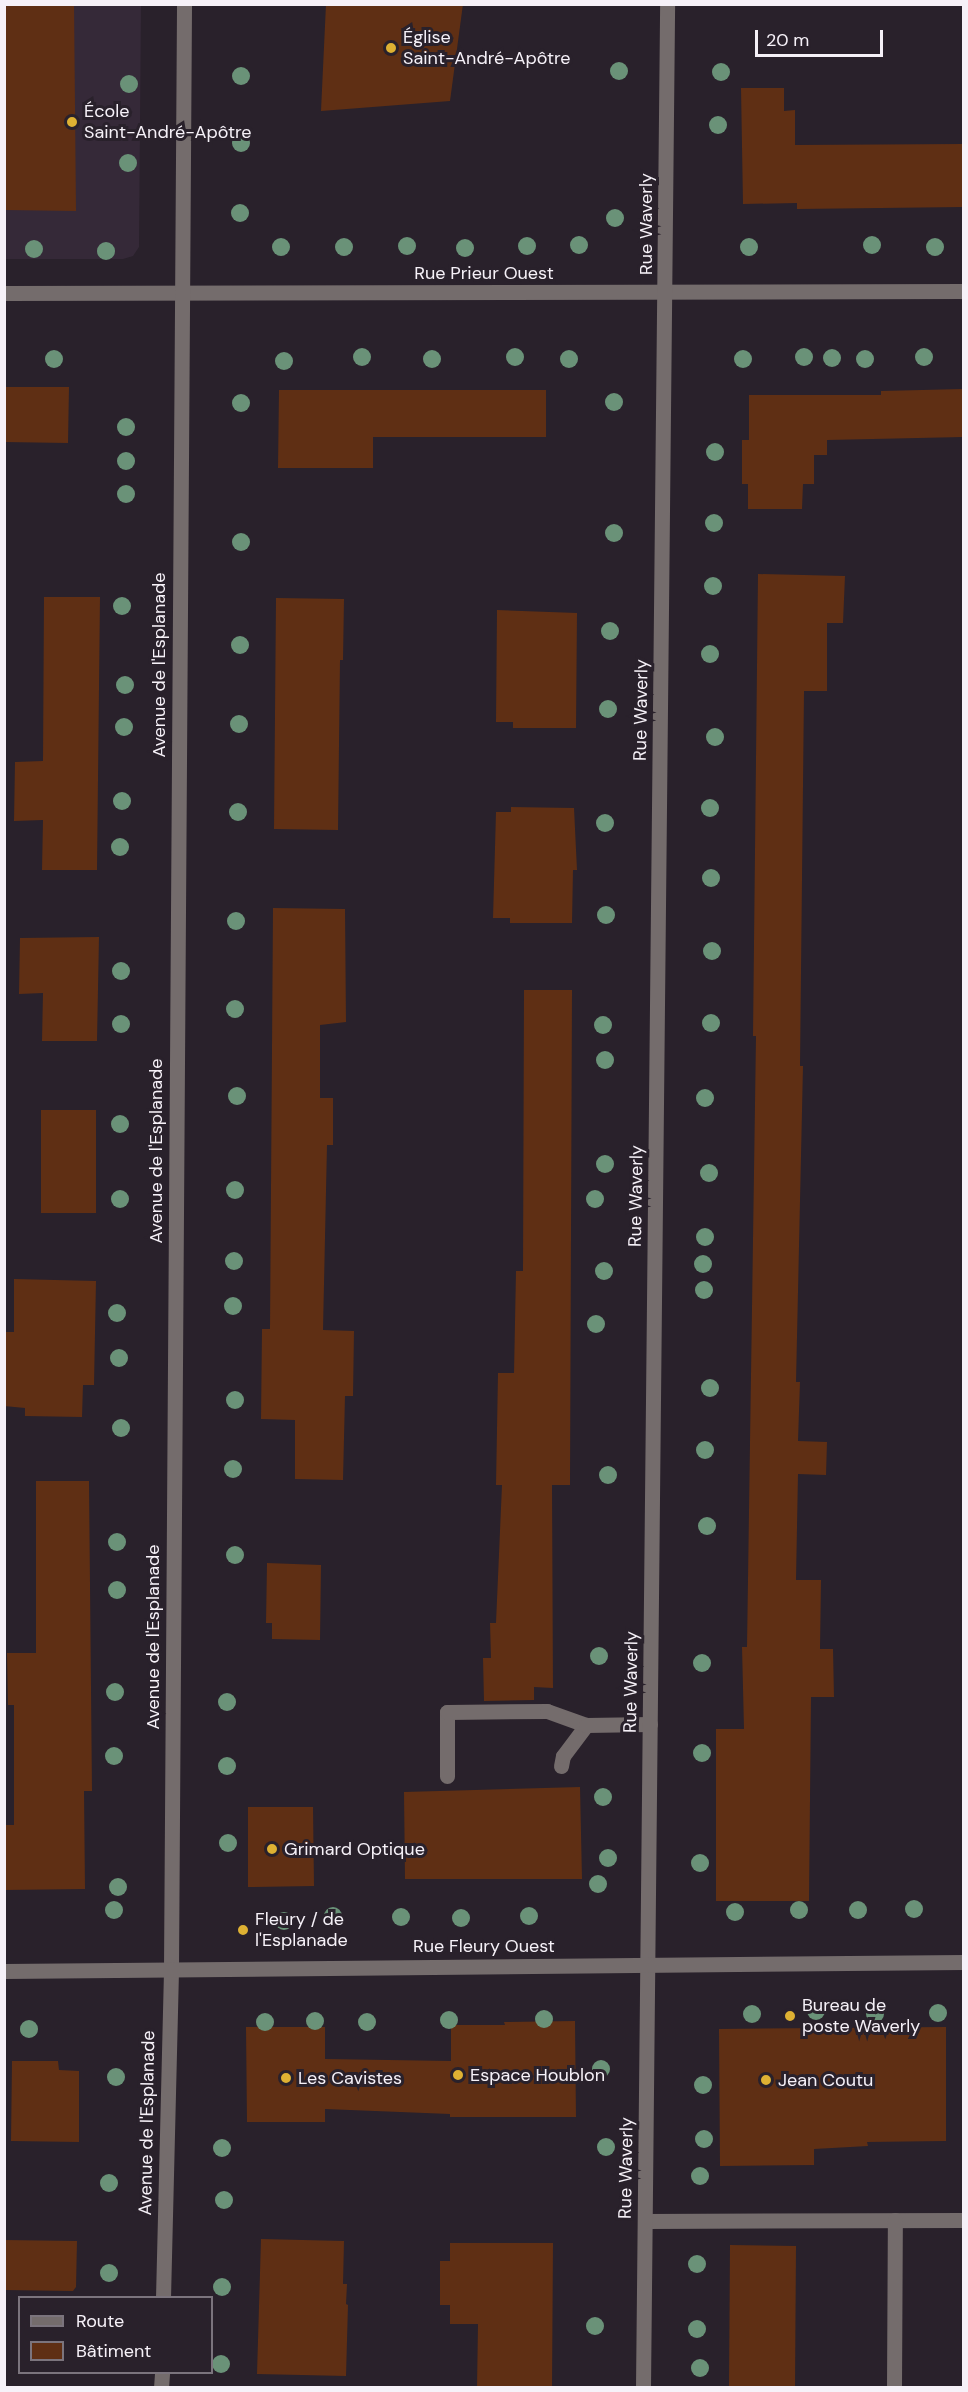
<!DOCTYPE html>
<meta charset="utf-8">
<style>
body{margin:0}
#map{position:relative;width:968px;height:2392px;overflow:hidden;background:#29212b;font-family:"DM Sans",sans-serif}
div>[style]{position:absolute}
.built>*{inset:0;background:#352938}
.building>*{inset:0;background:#5f2f14}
.service>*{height:15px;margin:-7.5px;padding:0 7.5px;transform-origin:7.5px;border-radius:7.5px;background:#746c6c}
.minor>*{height:15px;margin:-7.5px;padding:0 7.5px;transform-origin:7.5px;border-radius:7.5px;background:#746c6c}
.tertiary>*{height:15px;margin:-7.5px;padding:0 7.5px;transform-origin:7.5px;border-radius:7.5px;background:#746c6c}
.trees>*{width:18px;height:18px;margin:-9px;border-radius:50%;background:#6a9278}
.dots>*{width:16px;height:16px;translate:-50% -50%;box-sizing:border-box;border:3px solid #29212b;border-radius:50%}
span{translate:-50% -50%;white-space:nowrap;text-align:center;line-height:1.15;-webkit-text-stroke:6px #29212b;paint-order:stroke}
.poi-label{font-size:18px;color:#f6f1f8}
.left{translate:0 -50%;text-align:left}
.street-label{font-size:18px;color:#f6f1f8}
.frame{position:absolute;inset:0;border:6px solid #f6f1f8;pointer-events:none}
.legend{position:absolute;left:18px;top:2296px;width:195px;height:78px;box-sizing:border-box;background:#29212b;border:2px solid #7b747d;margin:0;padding:8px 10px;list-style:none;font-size:18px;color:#f6f1f8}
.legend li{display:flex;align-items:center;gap:12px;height:30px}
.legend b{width:30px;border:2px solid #7b747d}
.scale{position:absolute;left:755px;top:30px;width:128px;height:27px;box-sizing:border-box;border:3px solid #f6f1f8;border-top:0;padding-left:8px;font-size:18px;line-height:21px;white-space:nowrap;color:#f6f1f8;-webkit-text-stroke:4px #29212b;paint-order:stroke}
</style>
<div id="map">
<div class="built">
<div style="clip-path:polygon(5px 5px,141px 5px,139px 247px,133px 256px,123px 259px,5px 259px)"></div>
</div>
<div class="building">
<div style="clip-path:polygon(4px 4px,74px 4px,76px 211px,4px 210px)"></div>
<div style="clip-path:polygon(326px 4px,463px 4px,450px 101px,321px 111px)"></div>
<div style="clip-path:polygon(741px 88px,784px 88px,784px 111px,795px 110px,795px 145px,963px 144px,963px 207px,797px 209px,797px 203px,743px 204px)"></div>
<div style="clip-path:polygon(4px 387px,69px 387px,68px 443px,4px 442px)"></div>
<div style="clip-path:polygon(963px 389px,963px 437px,827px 440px,827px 455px,814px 455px,814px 484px,803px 484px,802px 509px,748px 509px,748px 484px,742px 484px,742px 440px,749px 440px,749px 395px,881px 395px,881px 391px)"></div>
<div style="clip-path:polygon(279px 390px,546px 390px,546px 437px,373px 437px,373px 468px,278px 468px)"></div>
<div style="clip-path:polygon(758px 574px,845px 576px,843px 623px,827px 623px,827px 691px,804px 691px,800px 1066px,803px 1066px,796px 1382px,800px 1382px,798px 1441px,827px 1442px,826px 1475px,798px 1474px,796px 1580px,821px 1580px,820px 1649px,833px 1649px,834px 1697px,811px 1697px,809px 1901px,716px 1901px,716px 1729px,744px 1729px,742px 1647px,747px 1647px,756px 1036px,753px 1036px)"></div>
<div style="clip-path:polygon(44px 597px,100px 597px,97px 870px,42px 870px,43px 820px,14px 821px,15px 762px,43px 761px)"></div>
<div style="clip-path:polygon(276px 598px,344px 599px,343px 660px,340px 660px,338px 830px,274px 829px)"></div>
<div style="clip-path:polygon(497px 610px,577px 613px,576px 728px,513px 728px,513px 722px,496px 722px)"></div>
<div style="clip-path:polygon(511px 807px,574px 808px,577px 870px,573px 870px,572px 923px,510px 923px,510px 918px,493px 918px,496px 812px,511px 812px)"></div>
<div style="clip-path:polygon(273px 908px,345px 909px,346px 1022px,320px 1025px,320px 1098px,333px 1098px,333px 1145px,327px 1145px,323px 1330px,354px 1331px,353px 1396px,345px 1396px,343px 1480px,295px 1479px,295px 1420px,261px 1419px,262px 1329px,270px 1329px)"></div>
<div style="clip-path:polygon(99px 937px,97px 1041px,42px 1041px,43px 993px,19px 994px,20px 938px)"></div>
<div style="clip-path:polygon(524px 990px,572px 990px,570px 1485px,552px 1485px,553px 1688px,534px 1687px,534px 1700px,484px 1701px,483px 1658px,491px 1658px,490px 1623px,496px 1623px,502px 1485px,496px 1485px,498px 1373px,514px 1373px,516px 1271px,523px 1271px)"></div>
<div style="clip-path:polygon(41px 1110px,96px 1110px,96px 1213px,41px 1213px)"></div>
<div style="clip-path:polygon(14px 1279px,96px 1281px,94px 1385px,83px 1385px,82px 1417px,25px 1416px,25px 1408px,4px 1406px,4px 1332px,14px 1332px)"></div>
<div style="clip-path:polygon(36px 1481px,89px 1481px,92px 1791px,84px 1791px,85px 1889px,4px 1890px,4px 1825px,14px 1825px,14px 1705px,8px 1705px,7px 1653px,36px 1653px)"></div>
<div style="clip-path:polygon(267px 1563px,321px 1565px,320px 1640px,272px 1639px,272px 1623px,266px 1623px)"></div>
<div style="clip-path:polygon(580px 1787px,582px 1879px,405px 1879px,404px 1792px)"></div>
<div style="clip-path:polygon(248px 1807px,313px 1807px,314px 1886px,248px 1887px)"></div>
<div style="clip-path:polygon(575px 2021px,576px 2117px,450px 2117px,450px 2114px,325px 2109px,325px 2122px,247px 2122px,246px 2027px,325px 2027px,325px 2059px,451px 2061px,451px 2025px,505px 2025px,504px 2022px)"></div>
<div style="clip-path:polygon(946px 2027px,946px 2141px,867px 2142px,868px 2146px,814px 2149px,814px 2165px,720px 2166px,719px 2029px)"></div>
<div style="clip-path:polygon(12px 2061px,58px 2061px,59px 2070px,79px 2071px,79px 2142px,11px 2141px)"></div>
<div style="clip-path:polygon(261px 2239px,344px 2241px,343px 2284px,347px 2284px,346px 2304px,348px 2305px,346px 2376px,257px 2374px)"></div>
<div style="clip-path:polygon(4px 2240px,77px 2241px,76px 2287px,73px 2291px,4px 2290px)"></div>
<div style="clip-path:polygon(450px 2243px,553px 2243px,552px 2388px,477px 2388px,478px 2324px,450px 2324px,450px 2305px,440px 2305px,440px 2261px,450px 2261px)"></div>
<div style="clip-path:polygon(730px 2245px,796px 2246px,795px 2388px,729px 2388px)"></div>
</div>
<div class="service">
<div style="left:561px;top:1766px;width:10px;rotate:-79deg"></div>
<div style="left:563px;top:1756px;width:39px;rotate:-53deg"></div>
<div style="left:447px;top:1776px;width:64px;rotate:-90deg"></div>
<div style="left:447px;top:1712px;width:100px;rotate:-0.6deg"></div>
<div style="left:547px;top:1711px;width:41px;rotate:19.7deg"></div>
<div style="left:586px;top:1725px;width:64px;rotate:-0.9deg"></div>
<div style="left:645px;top:2221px;width:319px;rotate:-0.2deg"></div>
<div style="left:894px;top:2388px;width:168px;rotate:-89.7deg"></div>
</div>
<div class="minor">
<div style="left:4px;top:293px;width:960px;rotate:-0.12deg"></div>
<div style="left:163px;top:2298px;width:330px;rotate:-88.6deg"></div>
<div style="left:171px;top:1968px;width:1964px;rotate:-89.62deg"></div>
<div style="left:161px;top:2388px;width:16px;rotate:-86deg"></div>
<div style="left:643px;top:2388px;width:2384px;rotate:-89.42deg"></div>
</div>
<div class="tertiary">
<div style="left:4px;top:1971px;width:960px;rotate:-0.54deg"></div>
</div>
<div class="trees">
<div style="left:619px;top:71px"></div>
<div style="left:721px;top:72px"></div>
<div style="left:241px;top:76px"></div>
<div style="left:129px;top:84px"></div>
<div style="left:718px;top:125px"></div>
<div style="left:241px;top:143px"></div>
<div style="left:128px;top:163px"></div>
<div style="left:240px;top:213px"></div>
<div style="left:615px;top:218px"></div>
<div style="left:579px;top:245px"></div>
<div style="left:872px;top:245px"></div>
<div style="left:407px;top:246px"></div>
<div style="left:527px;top:246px"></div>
<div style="left:281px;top:247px"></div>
<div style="left:344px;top:247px"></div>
<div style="left:749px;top:247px"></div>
<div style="left:935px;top:247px"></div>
<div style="left:465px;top:248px"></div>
<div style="left:34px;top:249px"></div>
<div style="left:106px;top:251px"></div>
<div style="left:362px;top:357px"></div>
<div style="left:515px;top:357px"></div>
<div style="left:804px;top:357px"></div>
<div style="left:924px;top:357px"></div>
<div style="left:832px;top:358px"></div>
<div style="left:54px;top:359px"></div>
<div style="left:432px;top:359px"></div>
<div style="left:569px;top:359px"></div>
<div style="left:743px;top:359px"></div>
<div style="left:865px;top:359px"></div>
<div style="left:284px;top:361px"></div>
<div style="left:614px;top:402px"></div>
<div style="left:241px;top:403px"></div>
<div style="left:126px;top:427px"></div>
<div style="left:715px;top:452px"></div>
<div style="left:126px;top:461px"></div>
<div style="left:126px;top:494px"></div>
<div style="left:714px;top:523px"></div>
<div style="left:614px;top:533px"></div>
<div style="left:241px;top:542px"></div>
<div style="left:713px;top:586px"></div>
<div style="left:122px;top:606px"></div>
<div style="left:610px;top:631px"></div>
<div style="left:240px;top:645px"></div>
<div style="left:710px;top:654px"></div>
<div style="left:125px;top:685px"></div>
<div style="left:608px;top:709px"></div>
<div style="left:239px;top:724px"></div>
<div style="left:124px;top:727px"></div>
<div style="left:715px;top:737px"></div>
<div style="left:122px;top:801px"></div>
<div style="left:710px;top:808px"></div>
<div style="left:238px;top:812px"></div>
<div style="left:605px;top:823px"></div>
<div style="left:120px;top:847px"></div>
<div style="left:711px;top:878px"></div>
<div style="left:606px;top:915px"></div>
<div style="left:236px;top:921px"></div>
<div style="left:712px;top:951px"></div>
<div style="left:121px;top:971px"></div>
<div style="left:235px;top:1009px"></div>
<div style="left:711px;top:1023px"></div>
<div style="left:121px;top:1024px"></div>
<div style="left:603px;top:1025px"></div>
<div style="left:605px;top:1060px"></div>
<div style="left:237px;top:1096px"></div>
<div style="left:705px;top:1098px"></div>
<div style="left:120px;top:1124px"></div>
<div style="left:605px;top:1164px"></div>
<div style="left:709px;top:1173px"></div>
<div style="left:235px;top:1190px"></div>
<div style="left:120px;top:1199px"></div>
<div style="left:595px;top:1199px"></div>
<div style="left:705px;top:1237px"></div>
<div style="left:234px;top:1261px"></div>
<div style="left:703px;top:1264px"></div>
<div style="left:604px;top:1271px"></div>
<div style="left:704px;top:1290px"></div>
<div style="left:233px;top:1306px"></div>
<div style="left:117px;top:1313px"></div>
<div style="left:596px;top:1324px"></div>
<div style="left:119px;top:1358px"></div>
<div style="left:710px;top:1388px"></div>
<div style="left:235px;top:1400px"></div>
<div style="left:121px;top:1428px"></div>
<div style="left:705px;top:1450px"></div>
<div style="left:233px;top:1469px"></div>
<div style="left:608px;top:1475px"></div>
<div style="left:707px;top:1526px"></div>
<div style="left:117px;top:1542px"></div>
<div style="left:235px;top:1555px"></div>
<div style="left:117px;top:1590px"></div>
<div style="left:599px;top:1656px"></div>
<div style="left:702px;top:1663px"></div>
<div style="left:115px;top:1692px"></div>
<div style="left:227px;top:1702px"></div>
<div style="left:702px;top:1753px"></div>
<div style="left:114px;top:1756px"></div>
<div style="left:227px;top:1766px"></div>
<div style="left:603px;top:1797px"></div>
<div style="left:228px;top:1843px"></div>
<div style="left:608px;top:1858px"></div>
<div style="left:700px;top:1863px"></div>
<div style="left:598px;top:1884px"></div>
<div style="left:118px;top:1887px"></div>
<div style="left:914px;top:1909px"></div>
<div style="left:114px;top:1910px"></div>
<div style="left:799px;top:1910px"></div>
<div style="left:858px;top:1910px"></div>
<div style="left:735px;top:1912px"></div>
<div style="left:333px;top:1916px"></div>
<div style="left:529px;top:1916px"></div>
<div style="left:401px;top:1917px"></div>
<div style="left:461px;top:1918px"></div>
<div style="left:284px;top:1921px"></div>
<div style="left:816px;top:2011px"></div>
<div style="left:938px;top:2013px"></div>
<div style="left:752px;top:2014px"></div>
<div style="left:875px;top:2014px"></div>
<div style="left:544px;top:2019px"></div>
<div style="left:449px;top:2020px"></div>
<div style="left:315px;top:2021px"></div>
<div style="left:265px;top:2022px"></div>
<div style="left:367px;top:2022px"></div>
<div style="left:29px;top:2029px"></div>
<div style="left:601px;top:2069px"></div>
<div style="left:116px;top:2077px"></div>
<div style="left:703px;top:2085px"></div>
<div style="left:704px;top:2139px"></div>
<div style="left:606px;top:2147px"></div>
<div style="left:222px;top:2148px"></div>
<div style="left:700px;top:2176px"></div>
<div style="left:109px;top:2183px"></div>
<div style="left:224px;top:2200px"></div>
<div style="left:697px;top:2264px"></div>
<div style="left:109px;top:2273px"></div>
<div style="left:222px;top:2287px"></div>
<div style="left:595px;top:2326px"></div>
<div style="left:697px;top:2329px"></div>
<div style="left:221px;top:2364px"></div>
<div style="left:700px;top:2368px"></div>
</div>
<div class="dots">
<div style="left:391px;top:48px;background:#deb133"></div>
<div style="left:72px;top:122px;background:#deb133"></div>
<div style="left:272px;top:1849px;background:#deb133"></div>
<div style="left:243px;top:1930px;background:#deb133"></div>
<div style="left:790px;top:2016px;background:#deb133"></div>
<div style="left:458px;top:2075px;background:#deb133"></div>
<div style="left:286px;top:2078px;background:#deb133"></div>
<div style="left:766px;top:2080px;background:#deb133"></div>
</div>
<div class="poi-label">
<span class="left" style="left:403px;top:48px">Église<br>Saint-André-Apôtre</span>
<span class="left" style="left:84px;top:122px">École<br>Saint-André-Apôtre</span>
<span class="left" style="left:284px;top:1849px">Grimard Optique</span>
<span class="left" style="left:255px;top:1930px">Fleury / de<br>l'Esplanade</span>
<span class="left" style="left:802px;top:2016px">Bureau de<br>poste Waverly</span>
<span class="left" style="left:470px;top:2075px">Espace Houblon</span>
<span class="left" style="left:298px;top:2078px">Les Cavistes</span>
<span class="left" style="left:778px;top:2080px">Jean Coutu</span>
</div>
<div class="street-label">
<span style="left:646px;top:224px;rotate:-90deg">Rue Waverly</span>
<span style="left:484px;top:273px">Rue Prieur Ouest</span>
<span style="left:159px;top:665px;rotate:-90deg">Avenue de l'Esplanade</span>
<span style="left:641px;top:710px;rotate:-89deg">Rue Waverly</span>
<span style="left:156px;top:1151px;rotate:-90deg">Avenue de l'Esplanade</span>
<span style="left:636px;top:1196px;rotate:-89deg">Rue Waverly</span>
<span style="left:153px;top:1637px;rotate:-90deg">Avenue de l'Esplanade</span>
<span style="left:631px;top:1682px;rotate:-89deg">Rue Waverly</span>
<span style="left:484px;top:1946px">Rue Fleury Ouest</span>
<span style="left:147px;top:2123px;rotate:-89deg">Avenue de l'Esplanade</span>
<span style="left:626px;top:2168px;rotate:-89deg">Rue Waverly</span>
</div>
<div class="frame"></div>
<ul class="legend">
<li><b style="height:8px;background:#746c6c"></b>Route</li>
<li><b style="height:16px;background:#5f2f14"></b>Bâtiment</li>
</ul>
<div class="scale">20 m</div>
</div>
